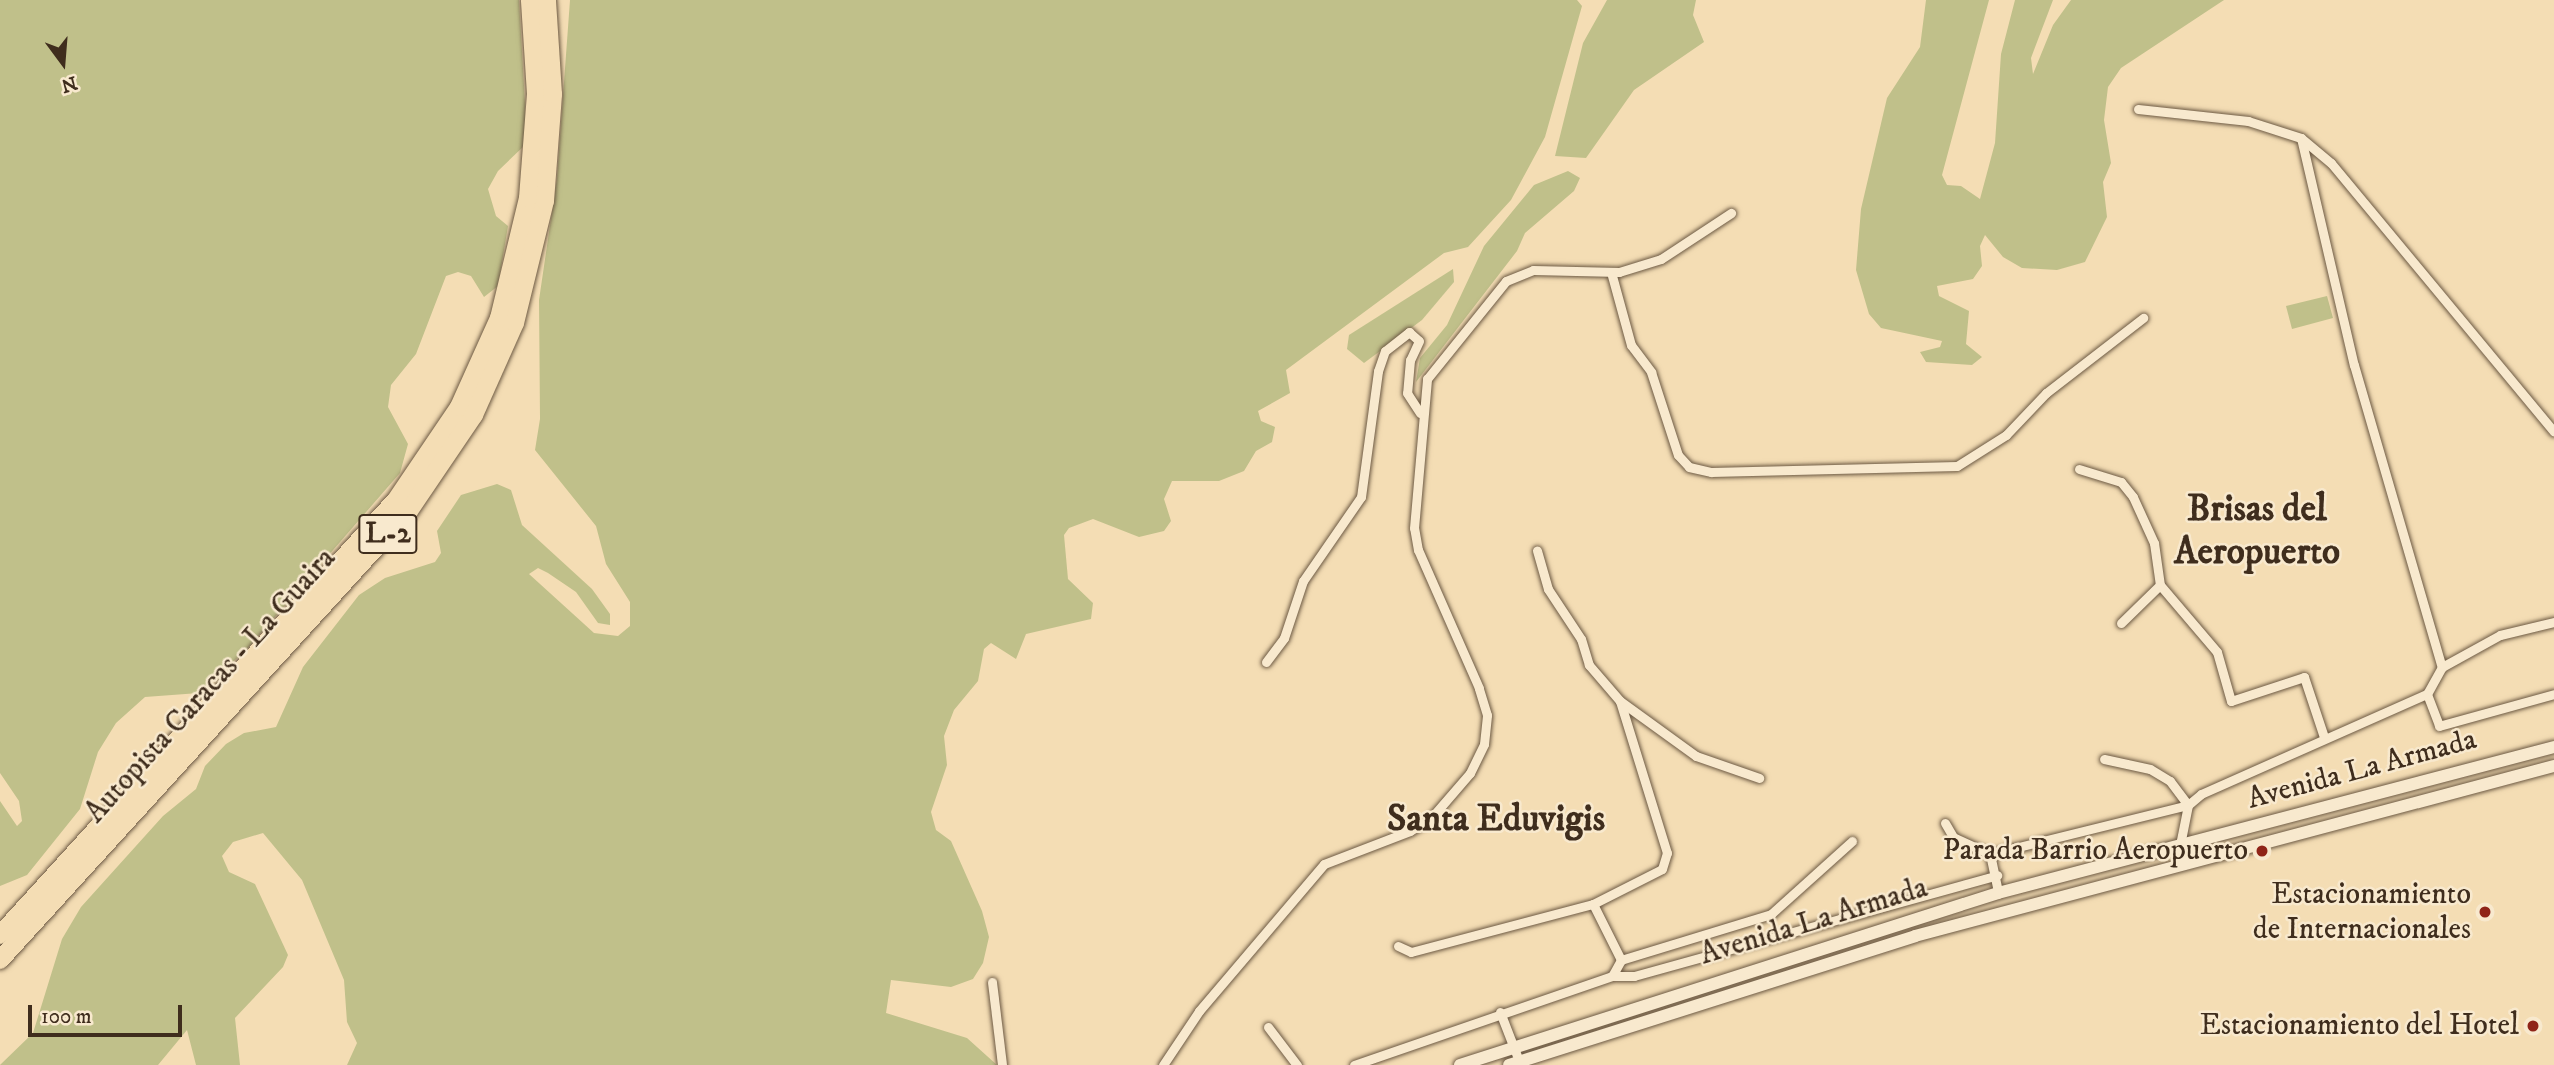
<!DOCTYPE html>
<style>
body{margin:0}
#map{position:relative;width:2554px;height:1065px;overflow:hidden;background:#f4ddb4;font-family:"IM FELL DW Pica",serif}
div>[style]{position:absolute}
.green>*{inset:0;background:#c0c08a}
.roads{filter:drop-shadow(0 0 2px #6c5943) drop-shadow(0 0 2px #6c5943)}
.street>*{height:9px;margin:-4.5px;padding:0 4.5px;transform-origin:4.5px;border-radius:4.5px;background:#f8e9ce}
.secondary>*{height:12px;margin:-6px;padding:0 6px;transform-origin:6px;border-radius:6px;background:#f8e9ce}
.highway>*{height:18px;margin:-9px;padding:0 9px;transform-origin:9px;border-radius:9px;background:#f4ddb4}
.dots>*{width:19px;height:19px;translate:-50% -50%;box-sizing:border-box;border:4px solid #f8e9ce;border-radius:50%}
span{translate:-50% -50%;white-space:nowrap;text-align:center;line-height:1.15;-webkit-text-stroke:5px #f8e9ce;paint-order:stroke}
.shield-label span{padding:2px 5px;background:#f8e9ce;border:2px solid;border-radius:5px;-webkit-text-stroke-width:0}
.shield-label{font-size:28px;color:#3f2d1d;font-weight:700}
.street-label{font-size:30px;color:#3f2d1d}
.poi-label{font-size:30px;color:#3f2d1d}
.right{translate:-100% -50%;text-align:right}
.district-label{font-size:37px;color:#3f2d1d;font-weight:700}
.north{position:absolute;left:28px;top:28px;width:70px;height:70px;-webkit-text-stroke:5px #f8e9ce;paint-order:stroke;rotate:164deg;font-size:19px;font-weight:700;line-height:28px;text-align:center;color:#3f2d1d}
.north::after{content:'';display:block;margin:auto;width:24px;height:32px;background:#3f2d1d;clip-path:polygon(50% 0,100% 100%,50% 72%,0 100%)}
.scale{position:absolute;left:28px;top:1005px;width:154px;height:32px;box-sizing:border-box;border:4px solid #3f2d1d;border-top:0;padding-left:9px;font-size:21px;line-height:24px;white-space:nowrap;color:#3f2d1d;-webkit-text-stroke:5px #f8e9ce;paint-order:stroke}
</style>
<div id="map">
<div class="green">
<div style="clip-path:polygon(0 0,519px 0,525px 103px,525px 145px,498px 171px,488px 189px,496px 216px,508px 226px,498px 286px,484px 297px,471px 276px,458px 272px,446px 276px,416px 354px,391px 385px,388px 407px,408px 444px,400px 473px,247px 649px,199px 693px,145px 697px,116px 723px,98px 752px,80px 809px,27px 875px,0 886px,0 801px,17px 826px,22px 821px,19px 801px,0 773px)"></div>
<div style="clip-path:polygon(570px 0,1577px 0,1582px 6px,1545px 137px,1511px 200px,1468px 247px,1444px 253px,1286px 370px,1290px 393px,1258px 411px,1261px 421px,1275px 427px,1272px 442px,1256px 451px,1244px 471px,1219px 481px,1172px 481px,1164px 499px,1171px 521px,1164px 531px,1139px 537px,1093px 519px,1069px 528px,1064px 535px,1068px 579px,1093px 603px,1091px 619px,1026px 634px,1016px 659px,991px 643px,984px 649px,978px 681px,954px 710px,944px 736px,947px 765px,931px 812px,936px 830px,951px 841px,982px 911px,989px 937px,983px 963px,973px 979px,951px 987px,891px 980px,886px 1013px,967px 1038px,997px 1065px,347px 1065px,357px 1043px,347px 1022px,344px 980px,302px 880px,263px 833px,233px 842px,222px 856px,229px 872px,255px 884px,288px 955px,283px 967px,235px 1018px,240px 1065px,196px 1065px,187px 1030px,158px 1065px,0 1065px,33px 1033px,62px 939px,81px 907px,163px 816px,196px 789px,205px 766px,226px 744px,244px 733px,276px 727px,303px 667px,359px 595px,385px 578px,435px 562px,441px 553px,437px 531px,461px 495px,497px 484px,511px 490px,522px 525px,592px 589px,610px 614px,610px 625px,598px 623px,576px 592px,548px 573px,538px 568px,529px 574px,594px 633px,618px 636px,630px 626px,630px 602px,606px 564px,596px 526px,535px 450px,540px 419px,539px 300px,557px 178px)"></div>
<div style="clip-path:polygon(1607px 0,1696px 0,1693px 15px,1704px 42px,1634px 90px,1586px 158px,1555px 156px,1583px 43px)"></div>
<div style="clip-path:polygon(1926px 0,1989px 0,1942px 175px,1947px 185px,1961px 186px,1980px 199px,1995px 143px,2001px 54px,2015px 0,2053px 0,2031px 58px,2033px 74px,2053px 25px,2071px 0,2224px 0,2121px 68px,2108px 87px,2104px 120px,2111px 163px,2103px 182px,2107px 217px,2085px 262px,2057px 270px,2022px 268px,2003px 257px,1985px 235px,1980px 246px,1982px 266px,1973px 279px,1937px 286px,1939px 296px,1969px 311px,1966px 344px,1982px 357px,1972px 365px,1926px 362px,1920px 352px,1940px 347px,1942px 341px,1881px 328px,1869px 314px,1856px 270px,1861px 209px,1887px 98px,1920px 47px)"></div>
<div style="clip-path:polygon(1568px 171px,1580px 178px,1574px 191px,1525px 233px,1517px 251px,1416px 382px,1420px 358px,1447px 325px,1484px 246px,1534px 185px)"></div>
<div style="clip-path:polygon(1453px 269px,1454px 282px,1422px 320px,1364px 363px,1347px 349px,1349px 335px)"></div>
<div style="clip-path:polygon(2327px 296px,2333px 318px,2292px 329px,2286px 306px)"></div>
</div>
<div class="roads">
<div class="street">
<div style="left:2138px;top:109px;width:111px;rotate:6.2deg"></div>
<div style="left:2248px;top:121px;width:56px;rotate:17.8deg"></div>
<div style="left:2301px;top:138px;width:39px;rotate:40deg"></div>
<div style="left:2331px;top:163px;width:349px;rotate:50.3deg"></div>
<div style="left:2301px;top:138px;width:233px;rotate:76.9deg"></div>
<div style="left:2354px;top:365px;width:315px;rotate:73.8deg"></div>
<div style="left:1611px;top:272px;width:76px;rotate:74.7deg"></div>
<div style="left:1631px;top:345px;width:34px;rotate:53deg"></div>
<div style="left:1651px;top:372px;width:87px;rotate:72deg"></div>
<div style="left:1678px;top:455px;width:16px;rotate:47deg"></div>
<div style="left:1689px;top:467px;width:23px;rotate:13deg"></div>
<div style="left:1711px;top:472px;width:246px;rotate:-1.4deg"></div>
<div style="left:1957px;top:466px;width:58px;rotate:-32.3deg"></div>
<div style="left:2006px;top:435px;width:58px;rotate:-46.4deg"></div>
<div style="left:2046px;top:393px;width:123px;rotate:-37.7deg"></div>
<div style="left:2079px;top:469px;width:44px;rotate:17.2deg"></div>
<div style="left:2121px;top:482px;width:19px;rotate:51deg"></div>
<div style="left:2133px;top:497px;width:51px;rotate:65.5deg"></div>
<div style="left:2154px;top:543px;width:42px;rotate:81.9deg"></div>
<div style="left:2160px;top:585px;width:88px;rotate:49.6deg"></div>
<div style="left:2217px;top:652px;width:51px;rotate:74.1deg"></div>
<div style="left:2231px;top:701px;width:77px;rotate:-18.2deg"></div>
<div style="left:2304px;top:677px;width:63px;rotate:71.6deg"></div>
<div style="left:2121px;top:623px;width:54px;rotate:-44.3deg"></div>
<div style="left:1266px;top:662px;width:30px;rotate:-53deg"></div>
<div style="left:1284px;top:638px;width:60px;rotate:-71.6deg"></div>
<div style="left:1303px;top:581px;width:102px;rotate:-55.4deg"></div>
<div style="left:1361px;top:497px;width:127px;rotate:-82.3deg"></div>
<div style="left:1378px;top:371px;width:21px;rotate:-71deg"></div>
<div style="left:1385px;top:351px;width:31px;rotate:-38deg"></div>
<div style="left:1409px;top:332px;width:13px;rotate:42deg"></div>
<div style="left:1419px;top:341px;width:21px;rotate:115deg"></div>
<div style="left:1410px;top:360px;width:33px;rotate:95deg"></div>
<div style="left:1407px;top:393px;width:24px;rotate:57deg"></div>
<div style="left:2427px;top:694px;width:34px;rotate:69deg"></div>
<div style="left:2439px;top:726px;width:119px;rotate:-15.5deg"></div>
<div style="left:1620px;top:701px;width:94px;rotate:35.9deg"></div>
<div style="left:1696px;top:756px;width:67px;rotate:19.2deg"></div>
<div style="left:1945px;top:823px;width:16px;rotate:60deg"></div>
<div style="left:1953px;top:837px;width:41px;rotate:24.7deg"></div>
<div style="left:1990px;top:854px;width:40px;rotate:78deg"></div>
<div style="left:1990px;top:854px;width:204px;rotate:-13.9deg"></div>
<div style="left:2188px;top:805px;width:30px;rotate:-127deg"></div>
<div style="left:2170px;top:781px;width:23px;rotate:-149deg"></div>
<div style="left:2150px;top:769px;width:47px;rotate:-167.7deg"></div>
<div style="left:2184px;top:863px;width:18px;rotate:-103deg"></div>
<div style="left:2180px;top:845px;width:41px;rotate:-78.7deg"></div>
<div style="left:2188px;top:805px;width:17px;rotate:-40deg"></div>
<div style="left:2201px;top:794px;width:247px;rotate:-23.9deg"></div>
<div style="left:2427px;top:694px;width:31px;rotate:-61deg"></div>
<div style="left:2442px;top:667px;width:66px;rotate:-28.9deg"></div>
<div style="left:2500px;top:635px;width:56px;rotate:-13.5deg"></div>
<div style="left:1593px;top:904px;width:63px;rotate:63.4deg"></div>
<div style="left:1621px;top:960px;width:18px;rotate:119deg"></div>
<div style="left:1398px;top:946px;width:14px;rotate:25deg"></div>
<div style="left:1411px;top:952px;width:188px;rotate:-14.8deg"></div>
<div style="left:1593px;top:904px;width:77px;rotate:-26.9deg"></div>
<div style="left:1662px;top:869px;width:17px;rotate:-73deg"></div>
<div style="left:1667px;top:853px;width:159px;rotate:-107.2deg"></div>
<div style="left:1620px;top:701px;width:48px;rotate:-130.7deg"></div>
<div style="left:1589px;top:665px;width:27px;rotate:-107deg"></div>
<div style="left:1581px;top:639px;width:60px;rotate:-123.4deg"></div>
<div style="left:1548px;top:589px;width:40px;rotate:-106deg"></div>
<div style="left:1621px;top:960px;width:157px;rotate:-17deg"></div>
<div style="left:1771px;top:914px;width:109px;rotate:-42deg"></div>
<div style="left:992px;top:982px;width:84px;rotate:83.1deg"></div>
<div style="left:1500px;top:1012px;width:53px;rotate:68.8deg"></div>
<div style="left:1268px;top:1027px;width:48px;rotate:52.7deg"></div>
<div style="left:1163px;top:1065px;width:65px;rotate:-56.3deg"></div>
<div style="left:1199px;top:1011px;width:193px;rotate:-49.6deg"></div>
<div style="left:1324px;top:864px;width:92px;rotate:-21deg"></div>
<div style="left:1410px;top:831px;width:26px;rotate:-32deg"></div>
<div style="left:1432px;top:817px;width:58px;rotate:-49.2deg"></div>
<div style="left:1470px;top:773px;width:32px;rotate:-64deg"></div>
<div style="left:1484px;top:744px;width:29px;rotate:-84deg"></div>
<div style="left:1487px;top:715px;width:28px;rotate:-107deg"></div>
<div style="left:1479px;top:688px;width:151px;rotate:-113.8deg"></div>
<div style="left:1418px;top:550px;width:22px;rotate:-100deg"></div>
<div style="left:1414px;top:528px;width:150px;rotate:-85deg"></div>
<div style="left:1427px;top:379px;width:126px;rotate:-51.1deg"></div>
<div style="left:1506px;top:281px;width:29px;rotate:-22deg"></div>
<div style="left:1533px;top:270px;width:86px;rotate:1.3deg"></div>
<div style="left:1619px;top:272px;width:44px;rotate:-17.2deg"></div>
<div style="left:1661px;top:259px;width:84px;rotate:-33.3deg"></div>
<div style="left:1354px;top:1065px;width:273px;rotate:-19deg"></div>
<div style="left:1612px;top:976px;width:22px"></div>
<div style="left:1634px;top:976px;width:377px;rotate:-15.5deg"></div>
</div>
<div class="secondary">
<div style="left:1460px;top:1065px;width:565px;rotate:-17.73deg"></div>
<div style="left:1998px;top:893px;width:575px;rotate:-14.71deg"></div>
<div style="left:1509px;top:1065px;width:426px;rotate:-17.6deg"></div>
<div style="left:1915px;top:936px;width:661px;rotate:-14.9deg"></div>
</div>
<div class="highway">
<div style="left:0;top:935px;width:588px;rotate:-47.69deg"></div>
<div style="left:396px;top:500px;width:112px;rotate:-55.9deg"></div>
<div style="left:459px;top:407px;width:98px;rotate:-65.8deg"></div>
<div style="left:499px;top:318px;width:123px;rotate:-76.4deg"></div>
<div style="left:528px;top:198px;width:104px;rotate:-85.6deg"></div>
<div style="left:536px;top:94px;width:94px;rotate:-93.7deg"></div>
<div style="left:0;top:960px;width:607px;rotate:-47.67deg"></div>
<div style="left:409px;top:511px;width:116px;rotate:-55.9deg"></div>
<div style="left:474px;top:415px;width:101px;rotate:-66deg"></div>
<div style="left:515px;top:323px;width:126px;rotate:-76.2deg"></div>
<div style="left:545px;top:201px;width:107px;rotate:-85.7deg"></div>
<div style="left:553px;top:94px;width:94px;rotate:-93.7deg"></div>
</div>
</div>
<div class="dots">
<div style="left:2262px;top:851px;background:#8f2418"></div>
<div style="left:2485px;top:912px;background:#8f2418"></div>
<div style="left:2533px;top:1026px;background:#8f2418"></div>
</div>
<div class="shield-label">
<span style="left:388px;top:534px">L-2</span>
</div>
<div class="street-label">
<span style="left:211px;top:686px;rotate:-48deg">Autopista Caracas - La Guaira</span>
<span style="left:2362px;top:770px;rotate:-15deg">Avenida La Armada</span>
<span style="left:1814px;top:922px;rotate:-17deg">Avenida La Armada</span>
</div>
<div class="poi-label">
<span class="right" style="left:2248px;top:851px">Parada Barrio Aeropuerto</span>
<span class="right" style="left:2471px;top:912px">Estacionamiento<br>de Internacionales</span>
<span class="right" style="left:2519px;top:1026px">Estacionamiento del Hotel</span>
</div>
<div class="district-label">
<span style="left:2257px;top:532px">Brisas del<br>Aeropuerto</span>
<span style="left:1496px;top:820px">Santa Eduvigis</span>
</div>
<div class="north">N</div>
<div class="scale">100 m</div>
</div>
